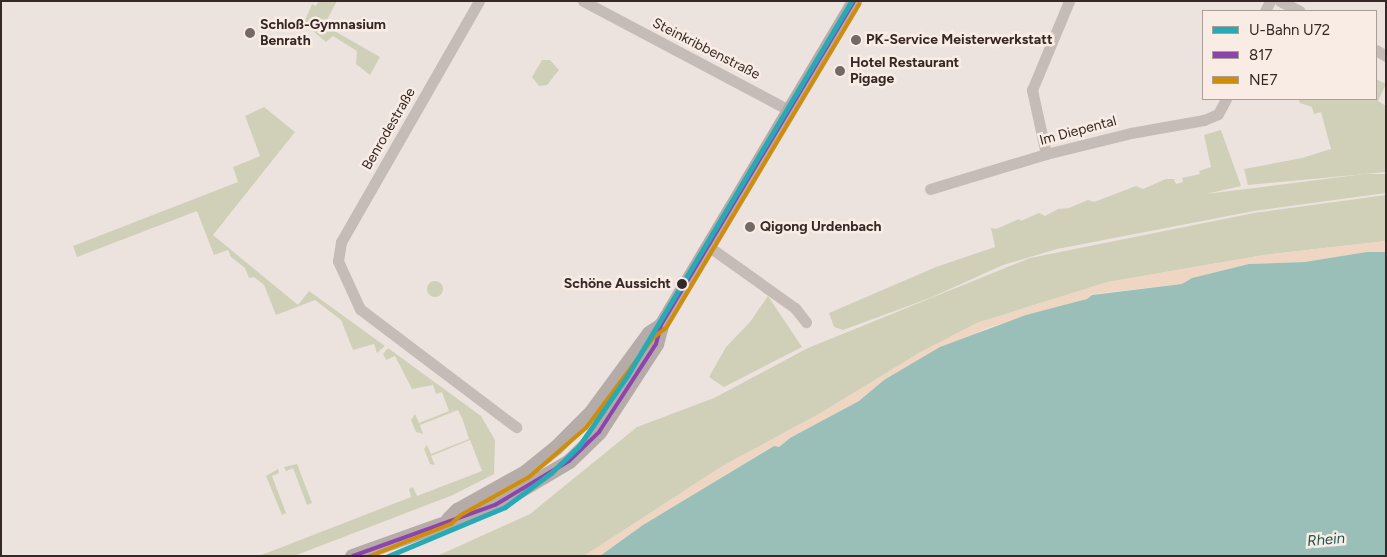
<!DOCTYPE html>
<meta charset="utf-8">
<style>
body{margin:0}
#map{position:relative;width:1387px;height:557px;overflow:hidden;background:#ece3de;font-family:Figtree,sans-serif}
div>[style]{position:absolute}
.green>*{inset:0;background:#d0d0b8}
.round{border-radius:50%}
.sand>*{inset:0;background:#eed6c3}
.water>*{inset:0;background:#99bfb8}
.minor>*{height:11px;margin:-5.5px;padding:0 5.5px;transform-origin:5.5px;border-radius:5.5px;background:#c5bbb7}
.secondary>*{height:15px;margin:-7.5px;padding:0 7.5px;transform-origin:7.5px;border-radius:7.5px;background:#b5aba8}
.bus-1>*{height:4px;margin:-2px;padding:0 2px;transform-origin:2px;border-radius:2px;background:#8e44ad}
.bus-2>*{height:4px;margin:-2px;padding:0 2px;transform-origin:2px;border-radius:2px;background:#d08d08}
.metro-1>*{height:5px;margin:-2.5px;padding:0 2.5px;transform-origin:2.5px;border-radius:2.5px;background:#27aab5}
.dots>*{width:14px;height:14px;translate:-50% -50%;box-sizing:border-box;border:2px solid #f9ece4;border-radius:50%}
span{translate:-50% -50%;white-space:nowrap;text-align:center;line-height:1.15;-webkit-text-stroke:5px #f9ece4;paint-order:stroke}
.poi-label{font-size:14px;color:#352826;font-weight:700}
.left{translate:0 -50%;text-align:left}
.street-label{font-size:14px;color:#352826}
.stop-label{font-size:14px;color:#352826;font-weight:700}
.right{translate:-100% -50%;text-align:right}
.water-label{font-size:15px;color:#1a5750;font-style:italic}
.frame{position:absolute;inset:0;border:2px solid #352826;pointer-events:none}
.legend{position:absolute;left:1202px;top:10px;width:175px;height:90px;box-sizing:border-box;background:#f9ece4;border:1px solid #ab9e98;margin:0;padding:6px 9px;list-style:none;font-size:15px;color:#352826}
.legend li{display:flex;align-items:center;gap:10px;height:25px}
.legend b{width:25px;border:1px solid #ab9e98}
</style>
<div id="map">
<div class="green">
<div style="clip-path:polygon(319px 1px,337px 1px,324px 25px,380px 57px,370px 75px,356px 64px,357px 51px,333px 36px,326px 42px,304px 23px,312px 4px,316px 6px)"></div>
<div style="clip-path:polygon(542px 60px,550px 60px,559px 70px,547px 85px,539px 86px,532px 77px)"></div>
<div style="clip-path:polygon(1376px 79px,1386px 84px,1378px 101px,1386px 106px,1386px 172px,1248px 185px,1244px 169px,1302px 158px,1331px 149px,1321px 112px,1314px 114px,1312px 107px,1300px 103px,1298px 99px,1376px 99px)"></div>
<div style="clip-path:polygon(264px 107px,295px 132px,213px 235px,298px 305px,309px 291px,385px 346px,377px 353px,374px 344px,353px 350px,341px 320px,315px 300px,276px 315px,264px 285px,254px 277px,249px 278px,245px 268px,231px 257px,228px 250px,214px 255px,197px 211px,77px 257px,73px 246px,238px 182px,233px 167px,260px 156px,245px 116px)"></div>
<div style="clip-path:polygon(1221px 130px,1241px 186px,1206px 194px,1364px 174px,1386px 174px,1386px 193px,1254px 211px,1057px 249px,1003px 265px,930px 298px,843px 330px,834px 327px,829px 313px,936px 267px,995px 247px,991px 228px,996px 229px,1019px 219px,1021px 221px,1039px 213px,1045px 216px,1058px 209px,1069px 208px,1088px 200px,1094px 202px,1136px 186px,1143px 189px,1166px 179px,1174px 179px,1176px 184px,1183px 182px,1182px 178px,1200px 174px,1199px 171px,1211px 167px,1204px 135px)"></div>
<div style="clip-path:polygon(1386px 195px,1386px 241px,1264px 255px,1108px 282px,977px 323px,919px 353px,821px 413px,721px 467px,584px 556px,437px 556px,530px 514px,637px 427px,714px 398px,808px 348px,1030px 258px,1254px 213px)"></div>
<div class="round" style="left:427px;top:281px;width:16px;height:16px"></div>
<div style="clip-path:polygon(768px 296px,802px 347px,724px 387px,709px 377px,726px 347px,750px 322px)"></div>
<div style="clip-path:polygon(388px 348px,481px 416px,495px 440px,494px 474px,453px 495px,294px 556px,259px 556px,411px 497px,409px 489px,413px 487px,417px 496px,482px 471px,470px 440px,431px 456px,435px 465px,430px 464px,424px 449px,427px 445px,431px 454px,469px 439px,462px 418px,458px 410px,420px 425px,423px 434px,416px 432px,411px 420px,415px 414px,419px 423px,449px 411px,442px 392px,436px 394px,433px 385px,412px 389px,395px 356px,386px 360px,383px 354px)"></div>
<div style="clip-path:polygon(297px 464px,312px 503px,307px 505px,293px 468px,286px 471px,284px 467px)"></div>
<div style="clip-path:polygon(278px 469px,279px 473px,272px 476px,286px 513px,282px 515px,266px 476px)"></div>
</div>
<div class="sand">
<div style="clip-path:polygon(1386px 241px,1386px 252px,1305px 262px,1249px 264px,1192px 278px,1182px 284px,1092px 294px,1087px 299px,987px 328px,884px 380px,859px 401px,790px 438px,778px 447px,773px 446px,643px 525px,600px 556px,584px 556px,721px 467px,821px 413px,919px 353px,977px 323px,1108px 282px,1264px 255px)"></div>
</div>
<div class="water">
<div style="clip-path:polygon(1367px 252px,1386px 252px,1386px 556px,600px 556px,643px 525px,774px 446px,779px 447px,790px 438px,859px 401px,884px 380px,940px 347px,1026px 315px,1087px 299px,1092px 295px,1182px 284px,1192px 278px,1249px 264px,1305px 262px)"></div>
</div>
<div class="minor">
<div style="left:479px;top:1px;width:278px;rotate:119.8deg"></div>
<div style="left:341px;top:242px;width:19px;rotate:99deg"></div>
<div style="left:338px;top:261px;width:53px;rotate:65.4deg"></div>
<div style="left:360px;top:309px;width:196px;rotate:37.1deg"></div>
<div style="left:583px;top:1px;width:233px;rotate:27.9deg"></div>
<div style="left:1280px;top:1px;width:22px;rotate:27deg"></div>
<div style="left:1265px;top:11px;width:11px;rotate:-63deg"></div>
<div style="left:1376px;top:50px;width:12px;rotate:31deg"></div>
<div style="left:1046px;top:154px;width:66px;rotate:-102.3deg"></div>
<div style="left:1032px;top:90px;width:96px;rotate:-67.4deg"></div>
<div style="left:930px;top:189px;width:121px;rotate:-16.8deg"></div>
<div style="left:1046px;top:154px;width:88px;rotate:-13.9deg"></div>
<div style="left:1131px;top:133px;width:74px;rotate:-10.1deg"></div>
<div style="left:1204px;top:120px;width:15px;rotate:-23deg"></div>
<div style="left:1218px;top:114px;width:17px;rotate:-62deg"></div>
<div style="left:708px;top:246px;width:107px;rotate:35.5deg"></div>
<div style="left:795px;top:308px;width:18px;rotate:52deg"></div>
</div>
<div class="secondary">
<div style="left:448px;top:519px;width:13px;rotate:-45deg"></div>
<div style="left:457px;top:510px;width:78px;rotate:-29.2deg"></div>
<div style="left:525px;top:472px;width:40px;rotate:-39deg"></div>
<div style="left:556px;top:447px;width:49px;rotate:-45deg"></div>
<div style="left:591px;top:412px;width:98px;rotate:-53.7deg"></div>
<div style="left:649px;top:333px;width:14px;rotate:-34deg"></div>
<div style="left:352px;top:556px;width:152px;rotate:-19.6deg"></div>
<div style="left:495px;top:505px;width:86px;rotate:-30.7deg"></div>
<div style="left:569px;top:461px;width:42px;rotate:-44deg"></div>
<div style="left:599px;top:432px;width:105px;rotate:-57.1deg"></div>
<div style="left:656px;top:344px;width:20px;rotate:-75deg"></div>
<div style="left:661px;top:325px;width:377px;rotate:-59.2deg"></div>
</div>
<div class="bus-1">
<div style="left:353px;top:556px;width:151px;rotate:-19.8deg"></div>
<div style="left:495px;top:505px;width:86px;rotate:-30.7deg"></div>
<div style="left:569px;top:461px;width:42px;rotate:-44deg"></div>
<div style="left:599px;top:432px;width:105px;rotate:-57.1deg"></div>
<div style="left:656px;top:344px;width:20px;rotate:-75deg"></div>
<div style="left:661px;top:325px;width:377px;rotate:-59.2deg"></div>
</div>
<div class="bus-2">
<div style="left:370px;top:556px;width:87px;rotate:-21.6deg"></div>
<div style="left:451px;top:524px;width:13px;rotate:-42deg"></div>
<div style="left:461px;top:515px;width:78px;rotate:-29.2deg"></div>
<div style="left:529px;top:477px;width:75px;rotate:-40.7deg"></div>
<div style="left:586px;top:428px;width:112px;rotate:-53.3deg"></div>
<div style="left:653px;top:338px;width:16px;rotate:-38deg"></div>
<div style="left:666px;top:328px;width:377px;rotate:-59.2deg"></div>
</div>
<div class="metro-1">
<div style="left:388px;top:556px;width:127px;rotate:-22.7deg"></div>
<div style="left:505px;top:507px;width:57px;rotate:-36.5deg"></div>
<div style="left:551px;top:473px;width:39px;rotate:-44deg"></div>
<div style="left:579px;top:446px;width:85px;rotate:-55.6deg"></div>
<div style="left:627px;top:376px;width:437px;rotate:-59.1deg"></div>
</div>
<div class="dots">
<div style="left:250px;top:33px;background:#756966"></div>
<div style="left:856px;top:40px;background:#756966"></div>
<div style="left:840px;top:71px;background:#756966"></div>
<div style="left:750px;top:227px;background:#756966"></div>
<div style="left:682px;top:284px;background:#352826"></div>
</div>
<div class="poi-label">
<span class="left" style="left:260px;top:33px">Schloß-Gymnasium<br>Benrath</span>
<span class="left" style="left:866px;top:40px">PK-Service Meisterwerkstatt</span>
<span class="left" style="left:850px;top:71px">Hotel Restaurant<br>Pigage</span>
<span class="left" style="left:760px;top:227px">Qigong Urdenbach</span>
</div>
<div class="street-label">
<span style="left:706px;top:49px;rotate:27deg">Steinkribbenstraße</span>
<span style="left:389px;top:129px;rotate:-60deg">Benrodestraße</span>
<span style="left:1078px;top:131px;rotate:-15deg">Im Diepental</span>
</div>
<div class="stop-label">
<span class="right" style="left:671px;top:284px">Schöne Aussicht</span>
</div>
<div class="water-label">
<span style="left:1326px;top:540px;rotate:-5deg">Rhein</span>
</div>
<div class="frame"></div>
<ul class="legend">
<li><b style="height:6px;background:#27aab5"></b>U-Bahn U72</li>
<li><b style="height:6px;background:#8e44ad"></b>817</li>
<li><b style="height:6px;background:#d08d08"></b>NE7</li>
</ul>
</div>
